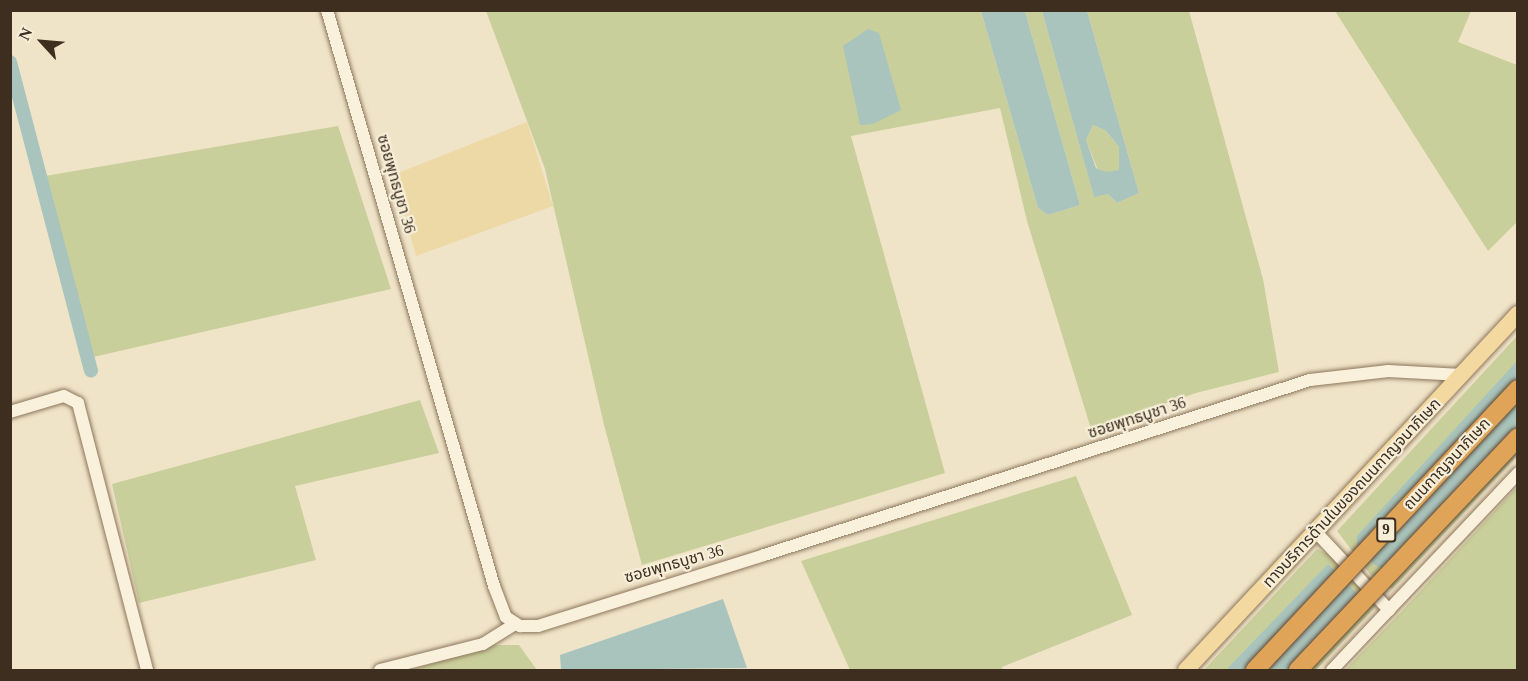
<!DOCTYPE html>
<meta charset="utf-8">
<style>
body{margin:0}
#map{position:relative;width:1528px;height:681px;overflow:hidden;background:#f0e4c8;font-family:"Times New Roman","Noto Sans Thai",serif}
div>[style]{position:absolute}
.green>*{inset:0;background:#c9cf9b}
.sand>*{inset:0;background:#ecd9a5}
.water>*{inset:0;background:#a9c4bc}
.canal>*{height:14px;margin:-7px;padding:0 7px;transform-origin:7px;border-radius:7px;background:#a9c4bc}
.roads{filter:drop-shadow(0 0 2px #8d765c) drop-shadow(0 0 2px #8d765c)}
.minor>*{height:12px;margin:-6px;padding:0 6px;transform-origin:6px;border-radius:6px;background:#faf1dc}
.major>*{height:16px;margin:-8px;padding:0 8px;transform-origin:8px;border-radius:8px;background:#f3d9a0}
.bridges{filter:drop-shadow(0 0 2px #5b4430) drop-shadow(0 0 2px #5b4430)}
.highway-bridge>*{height:18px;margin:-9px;padding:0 9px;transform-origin:9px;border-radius:9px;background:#e0a458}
span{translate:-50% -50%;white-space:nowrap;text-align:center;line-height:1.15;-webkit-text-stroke:4.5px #f7eed8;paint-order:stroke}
.shield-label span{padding:2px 4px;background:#f7eed8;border:2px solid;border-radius:4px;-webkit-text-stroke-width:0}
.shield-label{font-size:15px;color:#3d2e20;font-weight:700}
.street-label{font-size:16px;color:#3d2e20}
.frame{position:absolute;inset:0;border:12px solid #3d2e20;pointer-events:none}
.north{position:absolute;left:12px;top:12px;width:60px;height:60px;-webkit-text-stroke:4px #f7eed8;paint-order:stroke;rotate:296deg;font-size:16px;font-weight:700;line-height:24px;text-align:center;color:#3d2e20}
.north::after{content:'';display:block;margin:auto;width:21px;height:27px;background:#3d2e20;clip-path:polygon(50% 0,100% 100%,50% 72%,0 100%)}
</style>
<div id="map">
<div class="green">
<div style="clip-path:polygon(486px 11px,981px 11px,1038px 208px,1048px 215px,1080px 205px,1025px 11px,1042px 11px,1094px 196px,1108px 194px,1117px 203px,1139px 193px,1087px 11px,1189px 11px,1263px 279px,1279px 372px,1196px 393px,1091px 429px,1027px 221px,1000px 108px,851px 136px,945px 473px,642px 565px,604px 425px,545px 169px)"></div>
<div style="clip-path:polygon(1335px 11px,1471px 11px,1458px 42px,1517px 65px,1517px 222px,1488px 251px)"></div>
<div style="clip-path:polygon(1093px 125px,1106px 131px,1119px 147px,1119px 170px,1106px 173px,1097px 168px,1086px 140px)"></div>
<div style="clip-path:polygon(338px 126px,391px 289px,89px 358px,45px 176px)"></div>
<div style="clip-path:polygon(1517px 336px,1517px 456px,1392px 589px,1370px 574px,1337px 531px)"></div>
<div style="clip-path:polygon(420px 400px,439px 453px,295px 486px,316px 560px,139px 603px,112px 484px)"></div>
<div style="clip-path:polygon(1076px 476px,1132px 615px,1002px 667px,1003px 670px,850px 670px,801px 561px)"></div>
<div style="clip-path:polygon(1517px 487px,1517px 670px,1345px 670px,1401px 612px)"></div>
<div style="clip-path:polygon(1317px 549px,1332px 556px,1378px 604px,1316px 670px,1204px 670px)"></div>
<div style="clip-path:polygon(495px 645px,519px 645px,537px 670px,411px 670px)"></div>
</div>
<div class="sand">
<div style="clip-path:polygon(527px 122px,553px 206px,416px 256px,393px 175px)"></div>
</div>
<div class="water">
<div style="clip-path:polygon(981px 11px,1025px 11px,1080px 205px,1048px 215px,1038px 208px)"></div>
<div style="clip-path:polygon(evenodd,1042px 11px,1087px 11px,1139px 193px,1117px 203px,1108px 194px,1094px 197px,1042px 11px,1093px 125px,1106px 131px,1119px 147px,1119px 170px,1106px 172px,1096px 168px,1086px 140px,1093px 125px)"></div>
<div style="clip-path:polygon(868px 29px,879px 33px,901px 110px,873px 124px,860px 125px,843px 46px)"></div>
<div style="clip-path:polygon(1517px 361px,1517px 448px,1385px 570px,1375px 565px,1357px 549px,1357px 536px)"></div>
<div style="clip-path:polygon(1328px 564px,1368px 605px,1306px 670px,1226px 670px)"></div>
<div style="clip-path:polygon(723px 599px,747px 668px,561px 670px,560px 655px)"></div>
</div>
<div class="canal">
<div style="left:10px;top:62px;width:319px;rotate:75.3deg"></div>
</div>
<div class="roads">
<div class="minor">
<div style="left:327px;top:10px;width:600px;rotate:73.83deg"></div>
<div style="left:494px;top:586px;width:33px;rotate:69deg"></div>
<div style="left:506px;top:617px;width:17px;rotate:33deg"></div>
<div style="left:520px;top:626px;width:18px"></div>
<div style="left:538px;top:626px;width:237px;rotate:-17.4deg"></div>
<div style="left:764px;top:555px;width:573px;rotate:-17.77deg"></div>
<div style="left:1310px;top:380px;width:79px;rotate:-6.6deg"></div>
<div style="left:1388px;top:371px;width:74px;rotate:3.1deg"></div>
<div style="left:10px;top:412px;width:56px;rotate:-16.5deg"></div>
<div style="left:64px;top:396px;width:16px;rotate:27deg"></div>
<div style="left:78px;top:403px;width:276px;rotate:75.5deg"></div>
<div style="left:1316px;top:532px;width:107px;rotate:46.9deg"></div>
<div style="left:380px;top:670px;width:106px;rotate:-14.2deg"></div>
<div style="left:483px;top:644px;width:38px;rotate:-32deg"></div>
<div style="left:1332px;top:670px;width:271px;rotate:-46.6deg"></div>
</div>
<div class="major">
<div style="left:1186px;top:670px;width:487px;rotate:-47deg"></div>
</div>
</div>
<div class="bridges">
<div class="highway-bridge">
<div style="left:1255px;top:670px;width:385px;rotate:-46.9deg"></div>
<div style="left:1298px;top:670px;width:320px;rotate:-46.6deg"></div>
</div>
</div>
<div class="shield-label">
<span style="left:1386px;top:530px">9</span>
</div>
<div class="street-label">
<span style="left:396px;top:184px;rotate:74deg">ซอยพุทธบูชา 36</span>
<span style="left:1137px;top:418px;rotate:-18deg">ซอยพุทธบูชา 36</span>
<span style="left:1447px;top:464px;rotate:-47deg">ถนนกาญจนาภิเษก</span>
<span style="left:1352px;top:493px;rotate:-47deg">ทางบริการด้านในของถนนกาญจนาภิเษก</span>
<span style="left:674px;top:564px;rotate:-16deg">ซอยพุทธบูชา 36</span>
</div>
<div class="frame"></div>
<div class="north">N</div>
</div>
